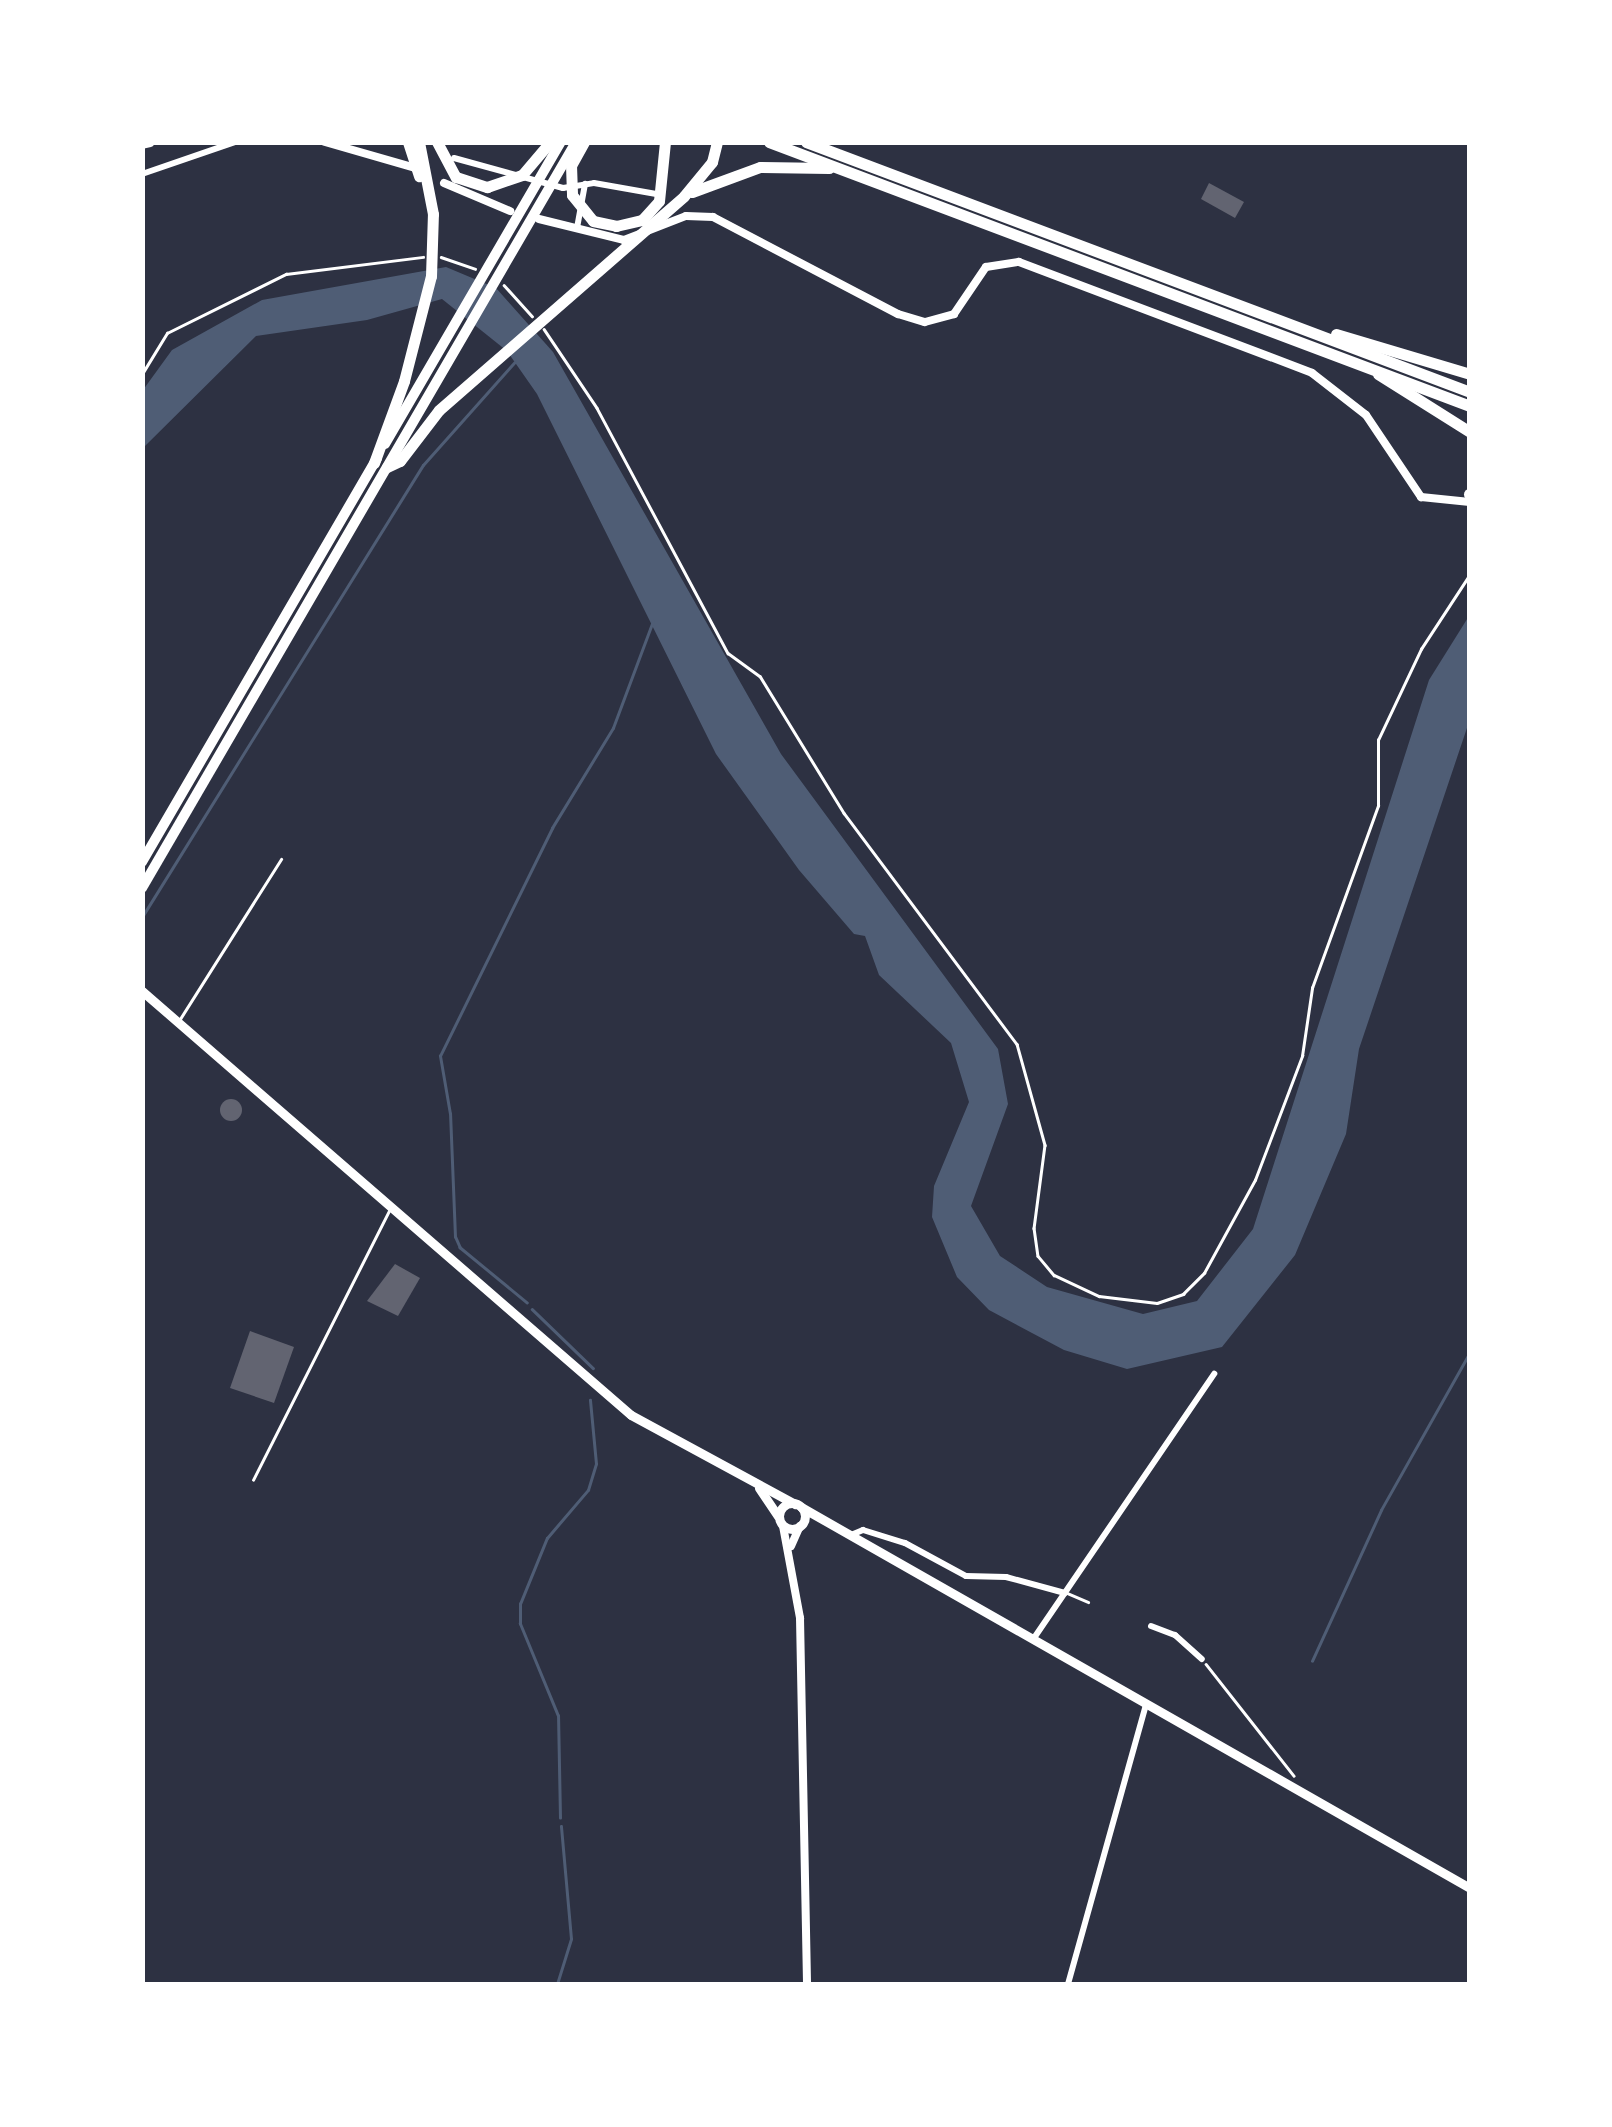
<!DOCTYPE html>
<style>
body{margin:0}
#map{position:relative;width:1612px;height:2127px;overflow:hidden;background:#2d3142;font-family:Quicksand,sans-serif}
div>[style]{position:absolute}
.water>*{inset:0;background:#4f5d75}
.stream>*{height:2.5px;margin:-1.25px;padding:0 1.25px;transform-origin:1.25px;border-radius:1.25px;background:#4f5d75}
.building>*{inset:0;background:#626471}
.round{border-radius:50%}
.path>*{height:2.5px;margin:-1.25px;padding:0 1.25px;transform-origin:1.25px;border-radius:1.25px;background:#fff}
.service>*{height:2.5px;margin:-1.25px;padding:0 1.25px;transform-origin:1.25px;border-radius:1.25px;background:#fff}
.minor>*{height:6px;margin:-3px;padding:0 3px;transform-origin:3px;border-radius:3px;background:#fff}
.tertiary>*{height:8px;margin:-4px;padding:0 4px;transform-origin:4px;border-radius:4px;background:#fff}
.secondary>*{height:9px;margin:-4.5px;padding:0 4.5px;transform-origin:4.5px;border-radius:4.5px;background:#fff}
.secondary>.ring{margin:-4.5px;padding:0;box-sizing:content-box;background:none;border:9px solid #fff;border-radius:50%}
.trunk>*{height:10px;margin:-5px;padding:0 5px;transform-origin:5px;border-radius:5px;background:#fff}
.motorway>*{height:11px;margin:-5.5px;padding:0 5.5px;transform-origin:5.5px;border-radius:5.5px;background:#fff}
span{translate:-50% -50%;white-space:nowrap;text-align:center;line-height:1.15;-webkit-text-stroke:9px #fff;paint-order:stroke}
.frame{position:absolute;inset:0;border:145px solid #fff;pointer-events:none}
</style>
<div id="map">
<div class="water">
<div style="clip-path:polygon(446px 267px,496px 288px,553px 352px,781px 754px,998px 1049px,1008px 1104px,971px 1206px,1000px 1256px,1047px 1287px,1143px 1314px,1197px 1301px,1253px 1229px,1429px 680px,1469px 616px,1469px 722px,1359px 1049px,1346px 1134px,1295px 1255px,1222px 1347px,1127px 1369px,1064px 1350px,989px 1310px,957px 1277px,932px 1217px,934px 1186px,969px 1102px,951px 1043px,879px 975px,865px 936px,854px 934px,799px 870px,716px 754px,537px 394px,507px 351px,442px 299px,367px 320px,256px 336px,143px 448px,143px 390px,172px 350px,262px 300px)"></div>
</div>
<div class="stream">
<div style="left:142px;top:917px;width:532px;rotate:-58.13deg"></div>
<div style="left:423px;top:465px;width:137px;rotate:-48.3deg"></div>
<div style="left:527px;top:1303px;width:87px;rotate:-140.6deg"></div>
<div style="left:460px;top:1248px;width:12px;rotate:-114deg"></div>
<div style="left:455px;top:1237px;width:123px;rotate:-92.3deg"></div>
<div style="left:450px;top:1114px;width:59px;rotate:-99.8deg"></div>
<div style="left:440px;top:1056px;width:254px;rotate:-63.8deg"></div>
<div style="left:552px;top:828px;width:117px;rotate:-58.6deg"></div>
<div style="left:613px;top:728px;width:114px;rotate:-69.5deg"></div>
<div style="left:532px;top:1309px;width:85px;rotate:44deg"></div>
<div style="left:1312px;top:1661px;width:166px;rotate:-65.4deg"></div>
<div style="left:1381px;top:1510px;width:181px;rotate:-60.6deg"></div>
<div style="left:560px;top:1818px;width:102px;rotate:-91.1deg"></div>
<div style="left:558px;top:1716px;width:100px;rotate:-112.4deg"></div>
<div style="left:520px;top:1624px;width:20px;rotate:-90deg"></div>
<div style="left:520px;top:1604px;width:71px;rotate:-67.8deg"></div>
<div style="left:547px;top:1538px;width:63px;rotate:-49.5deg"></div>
<div style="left:588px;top:1490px;width:27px;rotate:-73deg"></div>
<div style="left:596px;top:1464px;width:64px;rotate:-95.4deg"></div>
<div style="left:557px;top:1984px;width:47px;rotate:-72.7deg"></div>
<div style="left:571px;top:1939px;width:113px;rotate:-95.1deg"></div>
</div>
<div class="building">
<div style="clip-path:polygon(1209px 183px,1244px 202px,1235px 218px,1201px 199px)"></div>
<div class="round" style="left:220px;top:1099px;width:22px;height:22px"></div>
<div style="clip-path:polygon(395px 1264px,420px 1278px,398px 1316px,367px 1301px)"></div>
<div style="clip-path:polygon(250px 1331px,294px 1347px,274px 1403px,230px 1388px)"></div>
</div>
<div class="path">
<div style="left:441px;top:257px;width:36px;rotate:19deg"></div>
<div style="left:504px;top:285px;width:42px;rotate:47.9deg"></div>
<div style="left:544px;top:329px;width:95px;rotate:56.1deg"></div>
<div style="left:597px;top:408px;width:278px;rotate:61.9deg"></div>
<div style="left:728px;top:653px;width:39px;rotate:36deg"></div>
<div style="left:760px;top:676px;width:161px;rotate:58.5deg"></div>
<div style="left:844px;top:813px;width:289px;rotate:53.2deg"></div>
<div style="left:1017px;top:1044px;width:105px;rotate:74.5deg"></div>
<div style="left:1045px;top:1145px;width:84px;rotate:97.5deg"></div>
<div style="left:1034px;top:1228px;width:28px;rotate:82deg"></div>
<div style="left:1038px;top:1256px;width:25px;rotate:50deg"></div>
<div style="left:1054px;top:1275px;width:50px;rotate:25deg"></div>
<div style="left:1099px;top:1296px;width:58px;rotate:6.9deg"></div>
<div style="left:1157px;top:1303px;width:28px;rotate:-19deg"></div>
<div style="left:1183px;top:1294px;width:30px;rotate:-45deg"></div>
<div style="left:1204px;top:1273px;width:106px;rotate:-61.3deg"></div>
<div style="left:1255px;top:1180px;width:133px;rotate:-69.2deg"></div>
<div style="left:1302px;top:1056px;width:69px;rotate:-81.6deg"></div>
<div style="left:1312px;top:988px;width:194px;rotate:-70.1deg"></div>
<div style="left:1378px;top:806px;width:66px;rotate:-90deg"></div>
<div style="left:1378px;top:740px;width:101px;rotate:-64.7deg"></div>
<div style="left:1421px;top:649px;width:90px;rotate:-56.8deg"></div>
<div style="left:142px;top:374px;width:48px;rotate:-58.6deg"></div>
<div style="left:167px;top:333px;width:133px;rotate:-26.4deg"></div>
<div style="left:286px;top:274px;width:138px;rotate:-7.1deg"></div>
<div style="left:1206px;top:1664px;width:142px;rotate:51.8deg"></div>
</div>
<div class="service">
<div style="left:180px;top:1019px;width:189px;rotate:-57.7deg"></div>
<div style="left:253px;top:1480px;width:304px;rotate:-63.2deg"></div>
<div style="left:1067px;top:1593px;width:23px;rotate:23deg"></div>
</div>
<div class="minor">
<div style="left:454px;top:158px;width:113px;rotate:15.4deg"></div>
<div style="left:563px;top:188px;width:31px;rotate:-9deg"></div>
<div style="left:594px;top:183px;width:69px;rotate:10deg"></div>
<div style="left:142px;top:174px;width:98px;rotate:-19deg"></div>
<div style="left:577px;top:228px;width:45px;rotate:-79.7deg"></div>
<div style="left:851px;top:1535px;width:13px;rotate:-23deg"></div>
<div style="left:863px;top:1530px;width:44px;rotate:17.2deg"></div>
<div style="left:905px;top:1543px;width:69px;rotate:28.4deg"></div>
<div style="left:966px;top:1576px;width:40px;rotate:1.4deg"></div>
<div style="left:1006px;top:1577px;width:61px;rotate:15.2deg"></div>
<div style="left:1151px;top:1626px;width:26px;rotate:21deg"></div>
<div style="left:1175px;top:1635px;width:36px;rotate:42deg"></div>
<div style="left:1034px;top:1638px;width:320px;rotate:-55.7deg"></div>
<div style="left:1068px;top:1984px;width:291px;rotate:-74.4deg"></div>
</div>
<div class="tertiary">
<div style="left:325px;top:142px;width:91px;rotate:16deg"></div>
<div style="left:444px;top:183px;width:72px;rotate:23deg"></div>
<div style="left:539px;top:219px;width:88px;rotate:13.9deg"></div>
<div style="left:624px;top:240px;width:66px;rotate:-21.2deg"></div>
<div style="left:686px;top:216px;width:27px;rotate:2deg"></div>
<div style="left:713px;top:217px;width:209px;rotate:27.7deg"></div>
<div style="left:898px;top:314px;width:28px;rotate:17deg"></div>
<div style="left:925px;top:322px;width:30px;rotate:-15deg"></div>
<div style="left:954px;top:314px;width:57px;rotate:-55.8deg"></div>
<div style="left:986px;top:267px;width:33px;rotate:-9deg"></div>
<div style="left:1019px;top:262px;width:313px;rotate:20.7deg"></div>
<div style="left:1312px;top:373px;width:68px;rotate:37.9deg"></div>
<div style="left:1366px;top:415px;width:99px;rotate:56.1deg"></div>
<div style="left:1421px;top:497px;width:49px;rotate:5.8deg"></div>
<div style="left:783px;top:1526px;width:94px;rotate:79.5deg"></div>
<div style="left:800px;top:1618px;width:366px;rotate:88.9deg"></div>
<div style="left:791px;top:1546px;width:22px;rotate:-66deg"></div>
</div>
<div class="secondary">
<div style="left:142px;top:991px;width:647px;rotate:40.93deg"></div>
<div style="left:631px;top:1415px;width:187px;rotate:28.5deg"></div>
<div style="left:759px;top:1488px;width:34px;rotate:56deg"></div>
<div class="ring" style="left:779px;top:1503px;width:17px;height:17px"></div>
<div style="left:801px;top:1507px;width:770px;rotate:29.66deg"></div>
</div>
<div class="trunk">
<div style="left:142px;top:144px;width:8px;rotate:-14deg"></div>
<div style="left:385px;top:444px;width:350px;rotate:-59.8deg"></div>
<div style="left:142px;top:862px;width:467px;rotate:-59.8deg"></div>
<div style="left:142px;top:888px;width:863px;rotate:-59.81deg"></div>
</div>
<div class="motorway">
<div style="left:408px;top:142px;width:36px;rotate:72deg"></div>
<div style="left:437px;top:142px;width:40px;rotate:62deg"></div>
<div style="left:456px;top:177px;width:33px;rotate:18deg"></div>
<div style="left:487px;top:187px;width:37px;rotate:-19deg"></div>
<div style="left:522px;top:175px;width:43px;rotate:-49.7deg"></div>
<div style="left:584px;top:142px;width:26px;rotate:119deg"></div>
<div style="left:571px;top:165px;width:30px;rotate:88deg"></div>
<div style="left:572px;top:195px;width:33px;rotate:51deg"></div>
<div style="left:593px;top:221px;width:24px;rotate:12deg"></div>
<div style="left:616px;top:226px;width:27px;rotate:-13deg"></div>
<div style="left:642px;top:220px;width:25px;rotate:-48deg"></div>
<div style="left:659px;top:201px;width:59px;rotate:-84.2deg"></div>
<div style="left:769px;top:142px;width:749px;rotate:20.64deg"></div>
<div style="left:806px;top:142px;width:710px;rotate:20.63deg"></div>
<div style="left:692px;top:192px;width:72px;rotate:-20.2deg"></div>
<div style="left:760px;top:167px;width:69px;rotate:0.8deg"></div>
<div style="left:1336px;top:334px;width:140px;rotate:16.6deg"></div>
<div style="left:1378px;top:374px;width:109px;rotate:32.2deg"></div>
<div style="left:374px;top:463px;width:87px;rotate:-69.9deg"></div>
<div style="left:404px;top:381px;width:108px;rotate:-75.6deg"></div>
<div style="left:431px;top:276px;width:62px;rotate:-88.2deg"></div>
<div style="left:433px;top:214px;width:73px;rotate:-101deg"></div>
<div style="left:387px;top:467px;width:14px;rotate:-25deg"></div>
<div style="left:400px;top:461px;width:64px;rotate:-52.6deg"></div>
<div style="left:439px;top:410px;width:325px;rotate:-41.1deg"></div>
<div style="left:684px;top:196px;width:44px;rotate:-50.5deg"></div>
<div style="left:712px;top:162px;width:21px;rotate:-76deg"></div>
<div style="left:1469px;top:494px;width:1px;rotate:-45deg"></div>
</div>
<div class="frame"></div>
</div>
